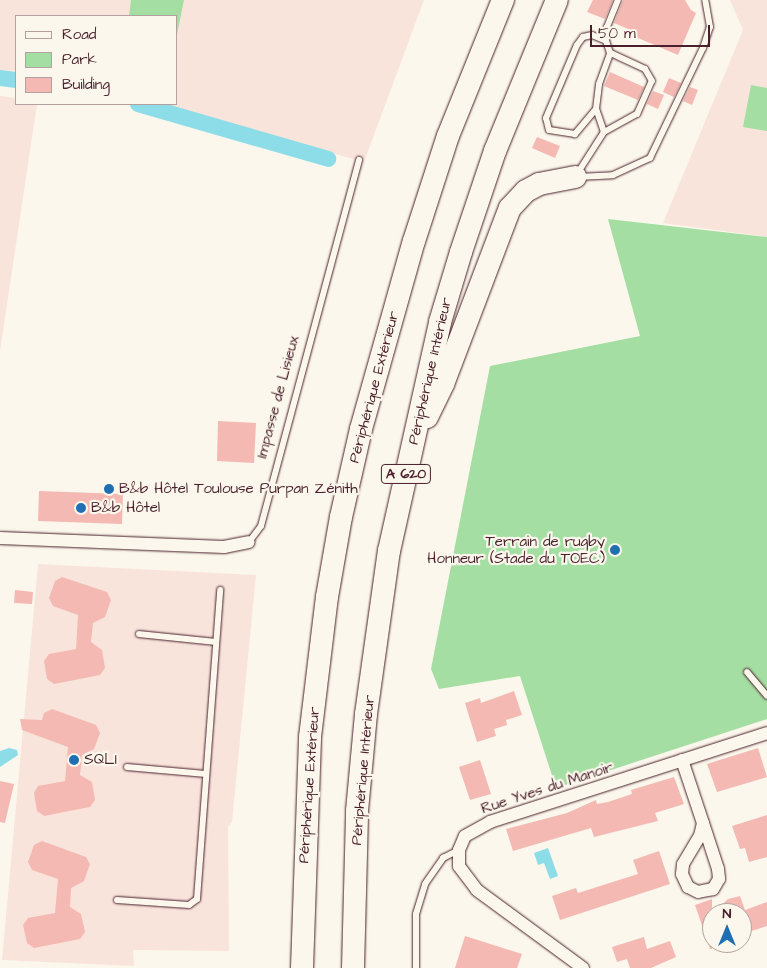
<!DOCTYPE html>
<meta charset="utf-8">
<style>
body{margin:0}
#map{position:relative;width:767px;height:968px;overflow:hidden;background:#fbf7ec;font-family:"Architects Daughter",sans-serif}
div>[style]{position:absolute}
.built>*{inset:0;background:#f9e4db}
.green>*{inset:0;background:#a4dea3}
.water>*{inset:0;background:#8ddde8}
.canal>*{height:16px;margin:-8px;padding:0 8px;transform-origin:8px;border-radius:8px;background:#8ddde8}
.building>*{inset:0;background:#f4b9b2}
.roads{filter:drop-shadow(0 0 1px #4a1f2b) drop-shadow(0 0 1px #4a1f2b)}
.lane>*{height:6px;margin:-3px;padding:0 3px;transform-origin:3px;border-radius:3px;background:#fbf7ec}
.street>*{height:12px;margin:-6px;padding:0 6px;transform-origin:6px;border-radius:6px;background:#fbf7ec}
.highway>*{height:22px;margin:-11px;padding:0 11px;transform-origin:11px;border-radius:11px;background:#fbf7ec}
.dots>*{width:14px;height:14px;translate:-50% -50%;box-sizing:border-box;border:2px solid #fbf7ec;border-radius:50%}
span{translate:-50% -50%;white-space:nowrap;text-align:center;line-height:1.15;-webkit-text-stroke:4.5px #fbf7ec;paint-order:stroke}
.shield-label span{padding:1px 4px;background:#fbf7ec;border:1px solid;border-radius:4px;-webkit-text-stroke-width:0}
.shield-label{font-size:14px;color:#4a1f2b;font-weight:700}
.street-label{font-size:15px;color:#4a1f2b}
.poi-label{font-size:15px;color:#4a1f2b}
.left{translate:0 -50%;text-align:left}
.right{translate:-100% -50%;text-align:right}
.legend{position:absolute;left:15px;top:15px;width:162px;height:90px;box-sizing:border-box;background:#fbf7ec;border:1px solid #b4a19f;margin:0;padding:6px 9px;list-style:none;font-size:15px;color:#4a1f2b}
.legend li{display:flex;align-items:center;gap:10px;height:25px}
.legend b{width:25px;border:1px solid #b4a19f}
.north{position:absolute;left:702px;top:903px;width:50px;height:50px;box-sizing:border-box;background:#fbf7ec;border:1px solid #b4a19f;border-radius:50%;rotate:0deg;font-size:14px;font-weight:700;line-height:20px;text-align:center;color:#4a1f2b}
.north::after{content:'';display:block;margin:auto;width:18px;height:22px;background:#1f6fb2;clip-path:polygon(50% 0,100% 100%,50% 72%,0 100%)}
.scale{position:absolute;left:590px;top:25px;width:120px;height:22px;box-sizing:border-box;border:2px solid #4a1f2b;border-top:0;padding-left:6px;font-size:15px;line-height:18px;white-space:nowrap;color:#4a1f2b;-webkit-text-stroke:4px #fbf7ec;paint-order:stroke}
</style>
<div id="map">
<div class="built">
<div style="clip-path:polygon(0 0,424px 0,364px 162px,154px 104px,176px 104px,176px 16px,16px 16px,16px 71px,0 70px)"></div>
<div style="clip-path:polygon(730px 0,767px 0,767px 237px,663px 223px,743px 30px)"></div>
<div style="clip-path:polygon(0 96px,16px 98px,16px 104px,37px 104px,0 351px)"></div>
<div style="clip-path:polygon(38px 564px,256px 575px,232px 822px,228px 827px,229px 951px,133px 950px,134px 966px,2px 960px)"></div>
</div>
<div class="green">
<div style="clip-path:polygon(131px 0,184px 0,176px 39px,176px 16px,129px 16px)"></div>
<div style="clip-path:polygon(751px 85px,767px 88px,767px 131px,743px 127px)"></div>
<div style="clip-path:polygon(608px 219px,767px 237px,767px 719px,556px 788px,520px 676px,439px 689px,431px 669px,490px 366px,640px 336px)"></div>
</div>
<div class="water">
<div style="clip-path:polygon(9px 748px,17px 750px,18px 755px,0 767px,0 751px)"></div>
<div style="clip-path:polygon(548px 848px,558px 876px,550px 879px,544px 863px,538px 865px,534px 853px)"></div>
</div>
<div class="canal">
<div style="left:0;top:78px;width:16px;rotate:7deg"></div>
<div style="left:138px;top:104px;width:198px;rotate:16.1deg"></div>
</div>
<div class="building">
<div style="clip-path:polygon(593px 0,613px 0,605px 19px,587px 12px)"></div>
<div style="clip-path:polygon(623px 0,685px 0,691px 10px,696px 13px,678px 55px,631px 35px,633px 31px,614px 23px)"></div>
<div style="clip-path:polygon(610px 72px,644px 87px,638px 100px,604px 86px)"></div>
<div style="clip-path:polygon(669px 78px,681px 83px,674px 97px,663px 92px)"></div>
<div style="clip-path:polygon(690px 87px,698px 90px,692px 105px,683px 101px)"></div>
<div style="clip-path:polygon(653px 91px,664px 95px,658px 109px,647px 104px)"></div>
<div style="clip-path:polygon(537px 137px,560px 146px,555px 158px,532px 148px)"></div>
<div style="clip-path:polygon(218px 421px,256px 423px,254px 463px,217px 461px)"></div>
<div style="clip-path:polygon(39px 491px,123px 494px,122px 524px,38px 521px)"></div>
<div style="clip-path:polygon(62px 577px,107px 592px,111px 600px,105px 617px,93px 623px,91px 642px,102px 650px,105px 668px,100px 675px,54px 684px,47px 679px,44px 661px,49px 654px,76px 649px,78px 615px,53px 606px,49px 598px,55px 581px)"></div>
<div style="clip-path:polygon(15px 590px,33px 592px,32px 604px,14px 603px)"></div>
<div style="clip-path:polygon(514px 691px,522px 715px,506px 720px,507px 725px,494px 729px,496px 736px,477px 742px,465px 703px,480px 698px,481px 703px)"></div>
<div style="clip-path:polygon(52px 709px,96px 725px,100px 733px,94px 749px,82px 755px,80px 775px,92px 782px,95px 800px,90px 807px,44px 816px,37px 811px,34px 793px,38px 786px,65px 781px,68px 747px,22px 730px,20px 719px,42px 720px,44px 713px)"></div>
<div style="clip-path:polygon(758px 748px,767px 777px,717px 792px,707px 764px)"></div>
<div style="clip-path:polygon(480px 760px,491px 794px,470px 800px,459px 767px)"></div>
<div style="clip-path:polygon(674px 777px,684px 804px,655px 813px,658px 821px,594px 837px,591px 828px,513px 851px,506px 829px,567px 813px,596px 800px,597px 804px,608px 802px,632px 794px,631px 790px)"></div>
<div style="clip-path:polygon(0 781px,14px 784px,5px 823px,0 822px)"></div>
<div style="clip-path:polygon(767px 815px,767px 857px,749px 862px,745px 848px,740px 849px,732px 826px)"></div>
<div style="clip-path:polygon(42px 841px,86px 857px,90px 864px,84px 881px,71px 888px,70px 907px,81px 914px,85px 932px,80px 939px,34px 948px,27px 943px,23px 925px,28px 918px,55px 913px,58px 879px,32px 870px,28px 862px,34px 845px)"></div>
<div style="clip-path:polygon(659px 851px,670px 884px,560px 920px,552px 896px,576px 888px,578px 893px,638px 874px,633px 860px)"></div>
<div style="clip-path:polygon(740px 896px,745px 910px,767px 902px,767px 926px,742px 934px,742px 913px,713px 913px,728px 899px)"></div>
<div style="clip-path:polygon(712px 899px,712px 949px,710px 949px,695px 905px)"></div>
<div style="clip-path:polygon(465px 936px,522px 954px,517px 968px,455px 968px)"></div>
<div style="clip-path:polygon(644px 937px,647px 949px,670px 941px,676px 957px,651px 968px,630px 968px,627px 959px,617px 962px,612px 947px)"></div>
</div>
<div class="roads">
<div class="lane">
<div style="left:596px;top:109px;width:33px;rotate:130deg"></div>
<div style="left:575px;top:134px;width:26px;rotate:-171deg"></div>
<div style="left:549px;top:130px;width:12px;rotate:-104deg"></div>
<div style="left:546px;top:118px;width:79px;rotate:-67deg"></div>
<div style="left:577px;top:45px;width:10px;rotate:-53deg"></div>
<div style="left:583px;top:37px;width:9px;rotate:-13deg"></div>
<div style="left:592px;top:35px;width:15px;rotate:23deg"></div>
<div style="left:604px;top:132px;width:38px;rotate:-29deg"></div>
<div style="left:637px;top:114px;width:36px;rotate:-66deg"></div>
<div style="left:652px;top:81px;width:14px;rotate:-120deg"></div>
<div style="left:645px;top:69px;width:38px;rotate:-155deg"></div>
<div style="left:577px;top:174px;width:50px;rotate:-57.3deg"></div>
<div style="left:604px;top:132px;width:24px;rotate:-109deg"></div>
<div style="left:596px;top:109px;width:25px;rotate:-83deg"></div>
<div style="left:599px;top:84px;width:33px;rotate:-70deg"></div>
<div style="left:610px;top:53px;width:13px;rotate:-108deg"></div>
<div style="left:606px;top:41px;width:14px;rotate:-86deg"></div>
<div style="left:607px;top:27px;width:29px;rotate:-68deg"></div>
<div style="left:578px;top:177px;width:35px;rotate:-3deg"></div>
<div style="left:613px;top:175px;width:41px;rotate:-24.7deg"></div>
<div style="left:650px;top:158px;width:122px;rotate:-64.3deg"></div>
<div style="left:703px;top:48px;width:22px;rotate:-72deg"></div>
<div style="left:710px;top:27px;width:27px;rotate:-100deg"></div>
<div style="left:249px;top:542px;width:20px;rotate:-53deg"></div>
<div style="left:261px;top:526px;width:379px;rotate:-75deg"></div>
<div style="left:139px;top:634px;width:77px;rotate:5.9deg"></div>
<div style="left:747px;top:672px;width:31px;rotate:50deg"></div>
<div style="left:127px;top:767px;width:79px;rotate:5.1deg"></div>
<div style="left:117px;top:900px;width:72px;rotate:4deg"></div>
<div style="left:189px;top:905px;width:10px;rotate:-37deg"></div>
<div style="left:197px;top:899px;width:310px;rotate:-85.7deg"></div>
<div style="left:416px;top:968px;width:54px;rotate:-90deg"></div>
<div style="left:416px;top:914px;width:31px;rotate:-73deg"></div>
<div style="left:425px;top:884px;width:32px;rotate:-55deg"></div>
<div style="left:443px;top:858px;width:18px;rotate:-27deg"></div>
</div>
<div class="street">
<div style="left:0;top:538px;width:224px;rotate:2.3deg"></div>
<div style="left:224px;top:547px;width:25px;rotate:-11deg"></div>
<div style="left:682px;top:760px;width:66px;rotate:71.6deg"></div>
<div style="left:703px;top:823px;width:48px;rotate:71.9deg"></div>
<div style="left:718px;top:869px;width:10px;rotate:84deg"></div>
<div style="left:719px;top:879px;width:12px;rotate:121deg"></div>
<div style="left:713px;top:889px;width:15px;rotate:169deg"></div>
<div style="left:698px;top:892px;width:11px;rotate:-153deg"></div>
<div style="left:688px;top:887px;width:14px;rotate:-115deg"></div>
<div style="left:682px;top:874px;width:10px;rotate:-84deg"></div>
<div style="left:683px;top:864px;width:33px;rotate:-59deg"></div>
<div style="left:700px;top:836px;width:13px;rotate:-77deg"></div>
<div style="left:583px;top:968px;width:132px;rotate:-143.7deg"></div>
<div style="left:477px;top:890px;width:30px;rotate:-127deg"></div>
<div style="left:459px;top:866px;width:16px;rotate:-90deg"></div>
<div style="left:459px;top:850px;width:15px;rotate:-67deg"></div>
<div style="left:465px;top:836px;width:29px;rotate:-29deg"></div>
<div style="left:490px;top:822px;width:291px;rotate:-17.8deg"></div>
</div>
<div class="highway">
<div style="left:427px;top:417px;width:37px;rotate:-64deg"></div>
<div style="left:443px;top:384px;width:188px;rotate:-69.2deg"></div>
<div style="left:510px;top:208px;width:23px;rotate:-47deg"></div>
<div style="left:526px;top:191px;width:15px;rotate:-28deg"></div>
<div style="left:539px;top:184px;width:37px;rotate:-11deg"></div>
<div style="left:302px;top:968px;width:231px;rotate:-88deg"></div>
<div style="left:310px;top:737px;width:141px;rotate:-83.1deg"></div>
<div style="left:327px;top:597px;width:81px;rotate:-80.1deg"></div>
<div style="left:341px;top:517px;width:90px;rotate:-77.2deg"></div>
<div style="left:361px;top:429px;width:195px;rotate:-74.3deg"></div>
<div style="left:414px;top:241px;width:110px;rotate:-72.1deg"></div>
<div style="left:448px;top:136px;width:147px;rotate:-68deg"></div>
<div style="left:353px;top:968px;width:157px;rotate:-88.5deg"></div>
<div style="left:357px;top:811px;width:97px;rotate:-84.7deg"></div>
<div style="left:366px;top:714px;width:165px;rotate:-82deg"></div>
<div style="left:389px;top:551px;width:235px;rotate:-77.4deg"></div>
<div style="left:440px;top:322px;width:73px;rotate:-73.3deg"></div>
<div style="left:461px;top:252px;width:107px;rotate:-71.4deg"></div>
<div style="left:495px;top:151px;width:163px;rotate:-67.7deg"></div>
</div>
</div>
<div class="dots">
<div style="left:109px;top:489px;background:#1f6fb2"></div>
<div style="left:81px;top:508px;background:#1f6fb2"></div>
<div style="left:615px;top:550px;background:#1f6fb2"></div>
<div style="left:74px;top:760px;background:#1f6fb2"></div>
</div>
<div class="shield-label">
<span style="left:406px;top:474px">A 620</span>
</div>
<div class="street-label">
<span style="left:430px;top:371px;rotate:-77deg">Périphérique Intérieur</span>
<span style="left:374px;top:387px;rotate:-75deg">Périphérique Extérieur</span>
<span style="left:278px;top:397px;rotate:-75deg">Impasse de Lisieux</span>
<span style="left:363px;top:770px;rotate:-85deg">Périphérique Intérieur</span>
<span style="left:309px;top:785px;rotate:-86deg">Périphérique Extérieur</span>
<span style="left:547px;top:788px;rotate:-18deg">Rue Yves du Manoir</span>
</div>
<div class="poi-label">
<span class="left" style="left:119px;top:489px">B&amp;b Hôtel Toulouse Purpan Zénith</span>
<span class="left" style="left:91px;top:508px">B&amp;b Hôtel</span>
<span class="right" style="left:605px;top:550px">Terrain de rugby<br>Honneur (Stade du TOEC)</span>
<span class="left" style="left:84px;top:760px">SQLI</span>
</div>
<ul class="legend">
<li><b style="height:6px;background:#fbf7ec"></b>Road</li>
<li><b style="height:14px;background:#a4dea3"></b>Park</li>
<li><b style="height:14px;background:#f4b9b2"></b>Building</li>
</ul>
<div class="north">N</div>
<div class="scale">50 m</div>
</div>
